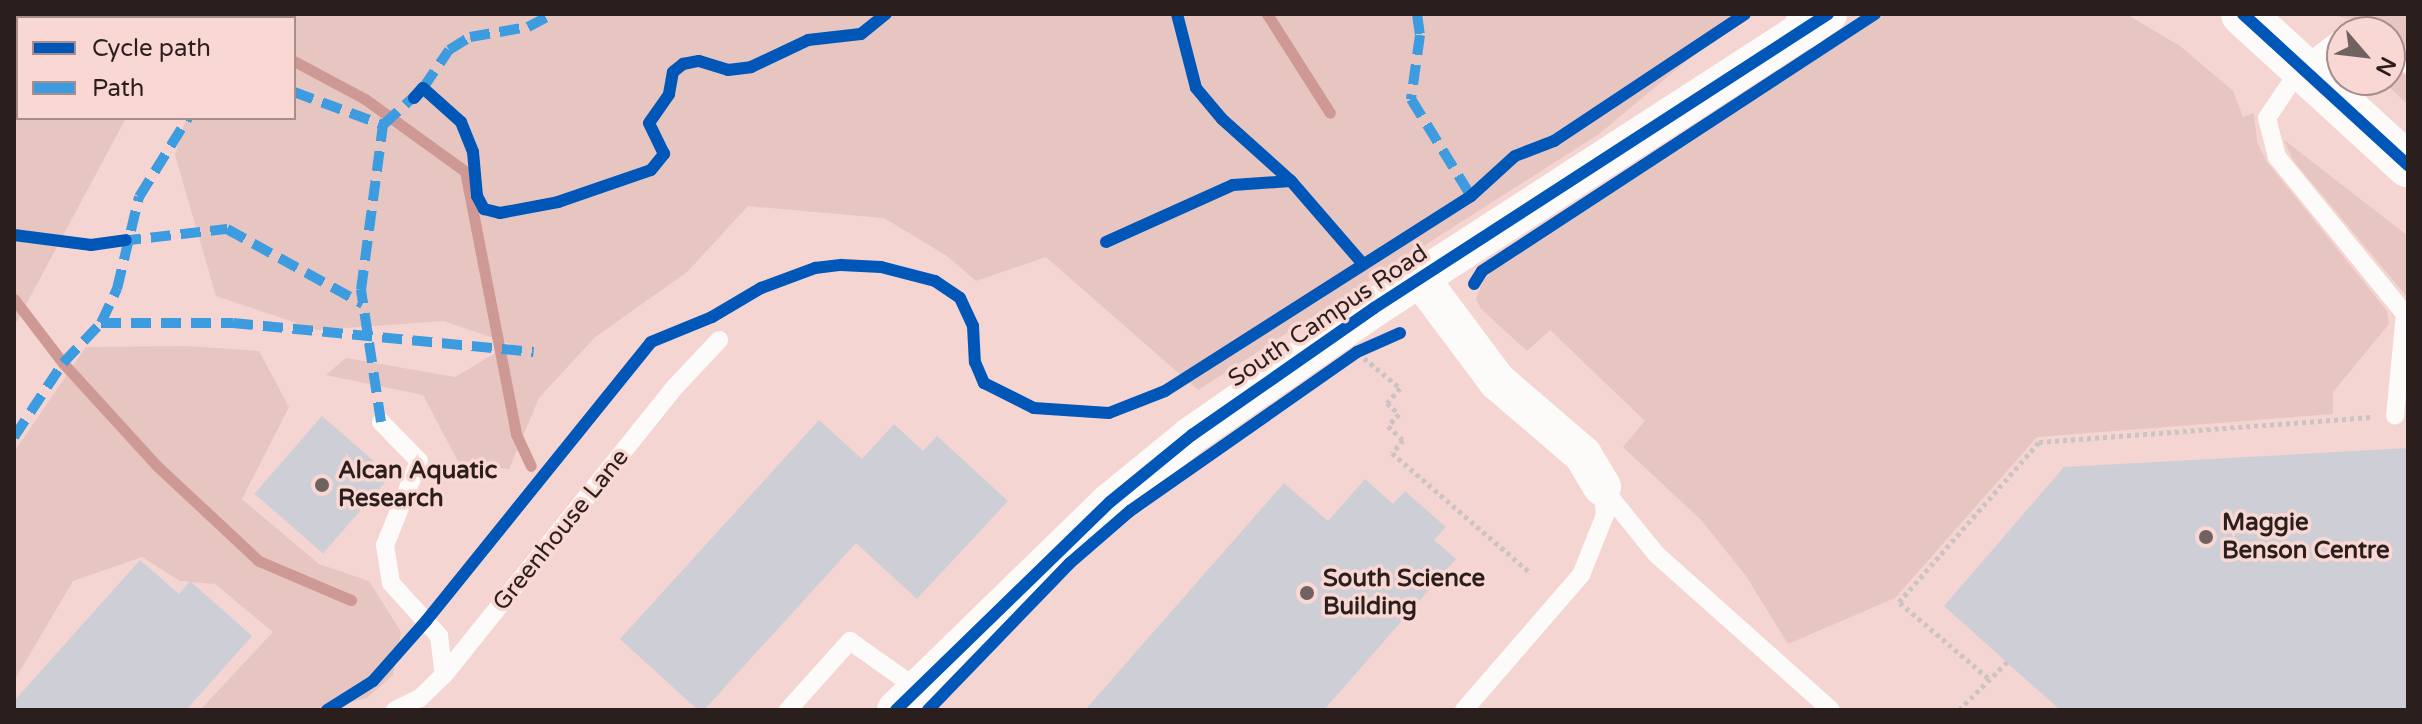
<!DOCTYPE html>
<html>
<head>
<meta charset="utf-8">
<style>
  body { margin:0 }
  #map { position:relative; width:2422px; height:724px; overflow:hidden; background:#f1dedb; font-family:"Varela Round",sans-serif }
  div>[style] { position:absolute }
  .built>* { inset:0; background:#f5d5d1 }
  .green>* { inset:0; background:#e7c5c0 }
  .stream>* { height:11px; margin:-5.5px; padding:0 5.5px; transform-origin:5.5px; border-radius:5.5px; background:#ce9994 }
  .building>* { inset:0; background:#cecfd6; transform-origin:0 0 }
  .path>* { height:5px; margin-top:-2.5px; transform-origin:0; background:repeating-linear-gradient(90deg,#cbc4c3 0 4px,transparent 0 8px) }
  .lane>* { height:18px; margin:-9px; padding:0 9px; transform-origin:9px; border-radius:9px; background:#fdfafa }
  .street>* { height:38px; margin:-19px; padding:0 19px; transform-origin:19px; border-radius:19px; background:#fdfafa }
  .secondary>* { height:44px; margin:-22px; padding:0 22px; transform-origin:22px; border-radius:22px; background:#fdfafa }
  .quiet>* { height:10px; margin-top:-5px; transform-origin:0; background:repeating-linear-gradient(90deg,#3d9be0 0 20px,transparent 0 30px) }
  .cycleway>* { height:12px; margin:-6px; padding:0 6px; transform-origin:6px; border-radius:6px; background:#0057b8 }
  .dots>* { width:22px; height:22px; translate:-50% -50%; box-sizing:border-box; border:4px solid #f9d7d3; border-radius:50% }
  span { translate:-50% -50%; white-space:nowrap; text-align:center; line-height:1.15; -webkit-text-stroke:7px #f9d7d3; paint-order:stroke }
  .street-label { font-size:24px; color:#2b1f1e }
  .poi-label { font-size:24px; color:#2b1f1e; font-weight:700 }
  .left { translate:0 -50%; text-align:left }
  .frame { position:absolute; inset:0; border:16px solid #2b1f1e; pointer-events:none }
  .legend { position:absolute; left:16px; top:16px; width:280px; height:104px; box-sizing:border-box; background:#f9d7d3; border:2px solid #a78d8b; margin:0; padding:10px 14px; list-style:none; font-size:24px; color:#2b1f1e }
  .legend li { display:flex; align-items:center; gap:16px; height:40px }
  .legend b { width:40px; border:2px solid #a78d8b }
  .north { position:absolute; left:2326px; top:16px; width:80px; height:80px; box-sizing:border-box; background:#f9d7d3; border:2px solid #a78d8b; border-radius:50%; rotate:118deg; font-size:22px; font-weight:700; line-height:32px; text-align:center; color:#2b1f1e }
  .north::after { content:''; display:block; margin:auto; width:28px; height:36px; background:#706260; clip-path:polygon(50% 0,100% 100%,50% 72%,0 100%) }
</style>
</head>
<body>
<div id="map">
  <div class="built">
    <i style="clip-path:polygon(evenodd,14px 14px,2408px 14px,2408px 710px,14px 710px,14px 14px,18px 18px,294px 18px,294px 118px,18px 118px,18px 18px,14px 14px,2342px 32px,2390px 32px,2390px 80px,2342px 80px,2342px 32px)"></i>
  </div>
  <div class="green">
    <i style="clip-path:polygon(14px 14px,182px 14px,18px 18px,18px 118px,126px 118px,14px 327px)"></i>
    <i style="clip-path:polygon(219px 14px,1743px 14px,1599px 134px,1198px 390px,1046px 257px,976px 281px,947px 256px,884px 218px,748px 206px,687px 272px,594px 338px,539px 398px,509px 469px,460px 465px,423px 395px,326px 375px,346px 358px,455px 377px,511px 344px,444px 321px,317px 330px,216px 296px,175px 155px,186px 118px,294px 118px,294px 18px,218px 18px)"></i>
    <i style="clip-path:polygon(2126px 14px,2180px 46px,2233px 91px,2243px 117px,2254px 113px,2257px 142px,2267px 162px,2387px 311px,2389px 324px,2333px 392px,2333px 414px,2037px 437px,1895px 598px,1788px 644px,1746px 576px,1701px 520px,1623px 447px,1645px 421px,1550px 330px,1527px 351px,1481px 309px,1476px 299px,1483px 281px,1495px 268px,1884px 15px)"></i>
    <i style="clip-path:polygon(2329px 14px,2408px 14px,2408px 49px,2375px 25px)"></i>
    <i style="clip-path:polygon(2390px 65px,2408px 77px,2408px 105px,2382px 80px,2390px 80px)"></i>
    <i style="clip-path:polygon(2284px 140px,2408px 236px,2408px 298px,2293px 160px)"></i>
    <i style="clip-path:polygon(187px 346px,259px 351px,289px 407px,242px 499px,319px 564px,369px 581px,401px 632px,393px 675px,367px 698px,316px 710px,200px 710px,273px 632px,215px 584px,180px 581px,142px 557px,73px 581px,14px 681px,14px 452px,86px 347px)"></i>
  </div>
  <div class="stream">
    <i style="left:242px;top:14px;width:4px;rotate:63deg"></i>
    <i style="left:1267px;top:14px;width:117px;rotate:57.5deg"></i>
    <i style="left:294px;top:61px;width:81px;rotate:28.2deg"></i>
    <i style="left:365px;top:99px;width:123px;rotate:35.8deg"></i>
    <i style="left:465px;top:171px;width:268px;rotate:79deg"></i>
    <i style="left:516px;top:434px;width:35px;rotate:65deg"></i>
    <i style="left:14px;top:299px;width:81px;rotate:52.6deg"></i>
    <i style="left:63px;top:363px;width:138px;rotate:47.6deg"></i>
    <i style="left:156px;top:465px;width:141px;rotate:43deg"></i>
    <i style="left:259px;top:561px;width:100px;rotate:23deg"></i>
  </div>
  <div class="building">
    <i style="left:322px;top:416px;width:91px;height:103px;rotate:41deg"></i>
    <i style="clip-path:polygon(819px 420px,862px 459px,894px 424px,923px 451px,937px 436px,1008px 501px,917px 599px,856px 543px,704px 710px,698px 710px,620px 639px)"></i>
    <i style="clip-path:polygon(2408px 448px,2408px 710px,2060px 710px,1944px 606px,2064px 467px)"></i>
    <i style="clip-path:polygon(1365px 479px,1393px 504px,1405px 491px,1446px 527px,1434px 540px,1456px 559px,1324px 710px,1085px 710px,1284px 483px,1328px 521px)"></i>
    <i style="clip-path:polygon(140px 560px,179px 594px,190px 581px,252px 636px,186px 710px,14px 710px,14px 701px)"></i>
  </div>
  <div class="path">
    <i style="left:2405px;top:14px;width:3px"></i>
    <i style="left:1364px;top:358px;width:47px;rotate:39.8deg"></i>
    <i style="left:1400px;top:388px;width:20px;rotate:131deg"></i>
    <i style="left:1387px;top:403px;width:16px;rotate:43deg"></i>
    <i style="left:1399px;top:414px;width:16px;rotate:133deg"></i>
    <i style="left:1388px;top:426px;width:21px;rotate:43deg"></i>
    <i style="left:1403px;top:440px;width:17px;rotate:130deg"></i>
    <i style="left:1392px;top:453px;width:180px;rotate:40.9deg"></i>
    <i style="left:1988px;top:678px;width:117px;rotate:-139.5deg"></i>
    <i style="left:1899px;top:602px;width:213px;rotate:-48.8deg"></i>
    <i style="left:2039px;top:442px;width:333px;rotate:-4.3deg"></i>
    <i style="left:1959px;top:710px;width:68px;rotate:-45deg"></i>
  </div>
  <div class="lane">
    <i style="left:2342px;top:37px;width:53px;rotate:142.7deg"></i>
    <i style="left:2300px;top:69px;width:59px;rotate:124deg"></i>
    <i style="left:2267px;top:118px;width:40px;rotate:75.6deg"></i>
    <i style="left:2277px;top:157px;width:203px;rotate:50.8deg"></i>
    <i style="left:2405px;top:314px;width:102px;rotate:95.6deg"></i>
    <i style="left:2390px;top:52px;width:22px;rotate:34deg"></i>
    <i style="left:381px;top:422px;width:54px;rotate:45.7deg"></i>
    <i style="left:419px;top:461px;width:91px;rotate:112deg"></i>
    <i style="left:385px;top:545px;width:38px;rotate:81deg"></i>
    <i style="left:391px;top:583px;width:72px;rotate:47.8deg"></i>
    <i style="left:439px;top:636px;width:39px;rotate:83deg"></i>
    <i style="left:1602px;top:487px;width:86px;rotate:51.1deg"></i>
    <i style="left:1656px;top:554px;width:234px;rotate:41.7deg"></i>
    <i style="left:395px;top:710px;width:28px;rotate:-26deg"></i>
    <i style="left:420px;top:698px;width:33px;rotate:-44deg"></i>
    <i style="left:444px;top:675px;width:368px;rotate:-51.3deg"></i>
    <i style="left:674px;top:388px;width:66px;rotate:-46.8deg"></i>
    <i style="left:788px;top:710px;width:93px;rotate:-48.1deg"></i>
    <i style="left:850px;top:641px;width:83px;rotate:35.2deg"></i>
    <i style="left:1464px;top:710px;width:179px;rotate:-49.1deg"></i>
    <i style="left:1581px;top:575px;width:65px;rotate:-68.2deg"></i>
    <i style="left:1605px;top:515px;width:28px;rotate:-96deg"></i>
  </div>
  <div class="street">
    <i style="left:1420px;top:278px;width:129px;rotate:53.2deg"></i>
    <i style="left:1497px;top:381px;width:113px;rotate:40.7deg"></i>
    <i style="left:1583px;top:455px;width:37px;rotate:59deg"></i>
    <i style="left:896px;top:710px;width:298px;rotate:-44.2deg"></i>
    <i style="left:1110px;top:502px;width:106px;rotate:-39.3deg"></i>
    <i style="left:1192px;top:435px;width:222px;rotate:-34.9deg"></i>
    <i style="left:1374px;top:308px;width:541px;rotate:-32.93deg"></i>
  </div>
  <div class="secondary">
    <i style="left:2243px;top:14px;width:224px;rotate:42.5deg"></i>
    <i style="left:1806px;top:27px;width:15px;rotate:-58deg"></i>
  </div>
  <div class="quiet">
    <i style="left:1417px;top:14px;width:21px;rotate:82deg"></i>
    <i style="left:1420px;top:35px;width:65px;rotate:98deg"></i>
    <i style="left:1411px;top:99px;width:114px;rotate:58.3deg"></i>
    <i style="left:281px;top:18px;width:5px;rotate:-53deg"></i>
    <i style="left:423px;top:88px;width:46px;rotate:-55.6deg"></i>
    <i style="left:449px;top:50px;width:25px;rotate:-32deg"></i>
    <i style="left:470px;top:37px;width:59px;rotate:-9.8deg"></i>
    <i style="left:528px;top:27px;width:27px;rotate:-28deg"></i>
    <i style="left:294px;top:92px;width:95px;rotate:20.3deg"></i>
    <i style="left:121px;top:241px;width:107px;rotate:-6.5deg"></i>
    <i style="left:227px;top:229px;width:155px;rotate:28.9deg"></i>
    <i style="left:101px;top:323px;width:132px"></i>
    <i style="left:233px;top:323px;width:302px;rotate:5.5deg"></i>
    <i style="left:381px;top:422px;width:134px;rotate:-98.6deg"></i>
    <i style="left:361px;top:290px;width:166px;rotate:-82.4deg"></i>
    <i style="left:383px;top:125px;width:49px;rotate:-42.5deg"></i>
    <i style="left:14px;top:437px;width:89px;rotate:-56.5deg"></i>
    <i style="left:63px;top:363px;width:55px;rotate:-46.5deg"></i>
    <i style="left:101px;top:323px;width:38px;rotate:-65deg"></i>
    <i style="left:117px;top:289px;width:95px;rotate:-76.6deg"></i>
    <i style="left:139px;top:197px;width:93px;rotate:-58.2deg"></i>
  </div>
  <div class="cycleway">
    <i style="left:1177px;top:14px;width:76px;rotate:75.6deg"></i>
    <i style="left:1196px;top:88px;width:40px;rotate:50deg"></i>
    <i style="left:1222px;top:119px;width:93px;rotate:41.9deg"></i>
    <i style="left:1291px;top:181px;width:108px;rotate:49.1deg"></i>
    <i style="left:2243px;top:14px;width:224px;rotate:42.5deg"></i>
    <i style="left:414px;top:98px;width:13px;rotate:-48deg"></i>
    <i style="left:423px;top:88px;width:51px;rotate:41.8deg"></i>
    <i style="left:461px;top:122px;width:32px;rotate:68deg"></i>
    <i style="left:473px;top:152px;width:44px;rotate:84.8deg"></i>
    <i style="left:477px;top:196px;width:15px;rotate:62deg"></i>
    <i style="left:484px;top:209px;width:16px;rotate:14deg"></i>
    <i style="left:500px;top:213px;width:59px;rotate:-10.7deg"></i>
    <i style="left:558px;top:202px;width:98px;rotate:-19deg"></i>
    <i style="left:651px;top:170px;width:21px;rotate:-51deg"></i>
    <i style="left:664px;top:154px;width:34px;rotate:-116deg"></i>
    <i style="left:649px;top:123px;width:35px;rotate:-55deg"></i>
    <i style="left:669px;top:94px;width:22px;rotate:-80deg"></i>
    <i style="left:673px;top:72px;width:13px;rotate:-39deg"></i>
    <i style="left:683px;top:64px;width:16px;rotate:-11deg"></i>
    <i style="left:699px;top:61px;width:30px;rotate:17deg"></i>
    <i style="left:728px;top:70px;width:23px;rotate:-7deg"></i>
    <i style="left:751px;top:67px;width:63px;rotate:-25.3deg"></i>
    <i style="left:808px;top:40px;width:53px;rotate:-6.5deg"></i>
    <i style="left:861px;top:34px;width:32px;rotate:-39deg"></i>
    <i style="left:14px;top:235px;width:78px;rotate:7.4deg"></i>
    <i style="left:91px;top:245px;width:35px;rotate:-8deg"></i>
    <i style="left:1106px;top:242px;width:139px;rotate:-24.2deg"></i>
    <i style="left:1233px;top:185px;width:58px;rotate:-3.9deg"></i>
    <i style="left:1474px;top:284px;width:15px;rotate:-58deg"></i>
    <i style="left:1482px;top:271px;width:470px;rotate:-33.2deg"></i>
    <i style="left:327px;top:710px;width:54px;rotate:-32.2deg"></i>
    <i style="left:373px;top:681px;width:80px;rotate:-48.5deg"></i>
    <i style="left:426px;top:621px;width:358px;rotate:-51.1deg"></i>
    <i style="left:651px;top:342px;width:66px;rotate:-22.3deg"></i>
    <i style="left:712px;top:317px;width:57px;rotate:-30.6deg"></i>
    <i style="left:761px;top:288px;width:58px;rotate:-20.3deg"></i>
    <i style="left:815px;top:268px;width:26px;rotate:-7deg"></i>
    <i style="left:841px;top:265px;width:40px;rotate:2.9deg"></i>
    <i style="left:881px;top:267px;width:56px;rotate:14.5deg"></i>
    <i style="left:935px;top:281px;width:30px;rotate:34deg"></i>
    <i style="left:960px;top:298px;width:31px;rotate:65deg"></i>
    <i style="left:973px;top:326px;width:36px;rotate:87deg"></i>
    <i style="left:975px;top:362px;width:23px;rotate:67deg"></i>
    <i style="left:984px;top:383px;width:56px;rotate:26.6deg"></i>
    <i style="left:1034px;top:408px;width:75px;rotate:3.8deg"></i>
    <i style="left:1109px;top:413px;width:60px;rotate:-21.4deg"></i>
    <i style="left:1165px;top:391px;width:363px;rotate:-32.5deg"></i>
    <i style="left:1471px;top:196px;width:59px;rotate:-42.3deg"></i>
    <i style="left:1515px;top:156px;width:42px;rotate:-21deg"></i>
    <i style="left:1554px;top:141px;width:229px;rotate:-33.6deg"></i>
    <i style="left:896px;top:710px;width:298px;rotate:-44.2deg"></i>
    <i style="left:1110px;top:502px;width:106px;rotate:-39.3deg"></i>
    <i style="left:1192px;top:435px;width:222px;rotate:-34.9deg"></i>
    <i style="left:1374px;top:308px;width:541px;rotate:-32.93deg"></i>
    <i style="left:928px;top:710px;width:204px;rotate:-46deg"></i>
    <i style="left:1070px;top:563px;width:79px;rotate:-40.9deg"></i>
    <i style="left:1130px;top:511px;width:277px;rotate:-35deg"></i>
    <i style="left:1357px;top:352px;width:47px;rotate:-23.8deg"></i>
  </div>
  <div class="dots">
    <i style="left:322px;top:485px;background:#706260"></i>
    <i style="left:2206px;top:537px;background:#706260"></i>
    <i style="left:1307px;top:593px;background:#706260"></i>
  </div>
  <div class="street-label">
    <span style="left:1328px;top:316px;rotate:-34deg">South Campus Road</span>
    <span style="left:561px;top:530px;rotate:-51deg">Greenhouse Lane</span>
  </div>
  <div class="poi-label">
    <span class="left" style="left:338px;top:485px">Alcan Aquatic<br>Research</span>
    <span class="left" style="left:2222px;top:537px">Maggie<br>Benson Centre</span>
    <span class="left" style="left:1323px;top:593px">South Science<br>Building</span>
  </div>
  <div class="frame"></div>
  <ul class="legend">
  <li><b style="height:10px;background:#0057b8"></b>Cycle path</li>
  <li><b style="height:10px;background:#3d9be0"></b>Path</li>
  </ul>
  <div class="north">N</div>
</div>
</body>
</html>
